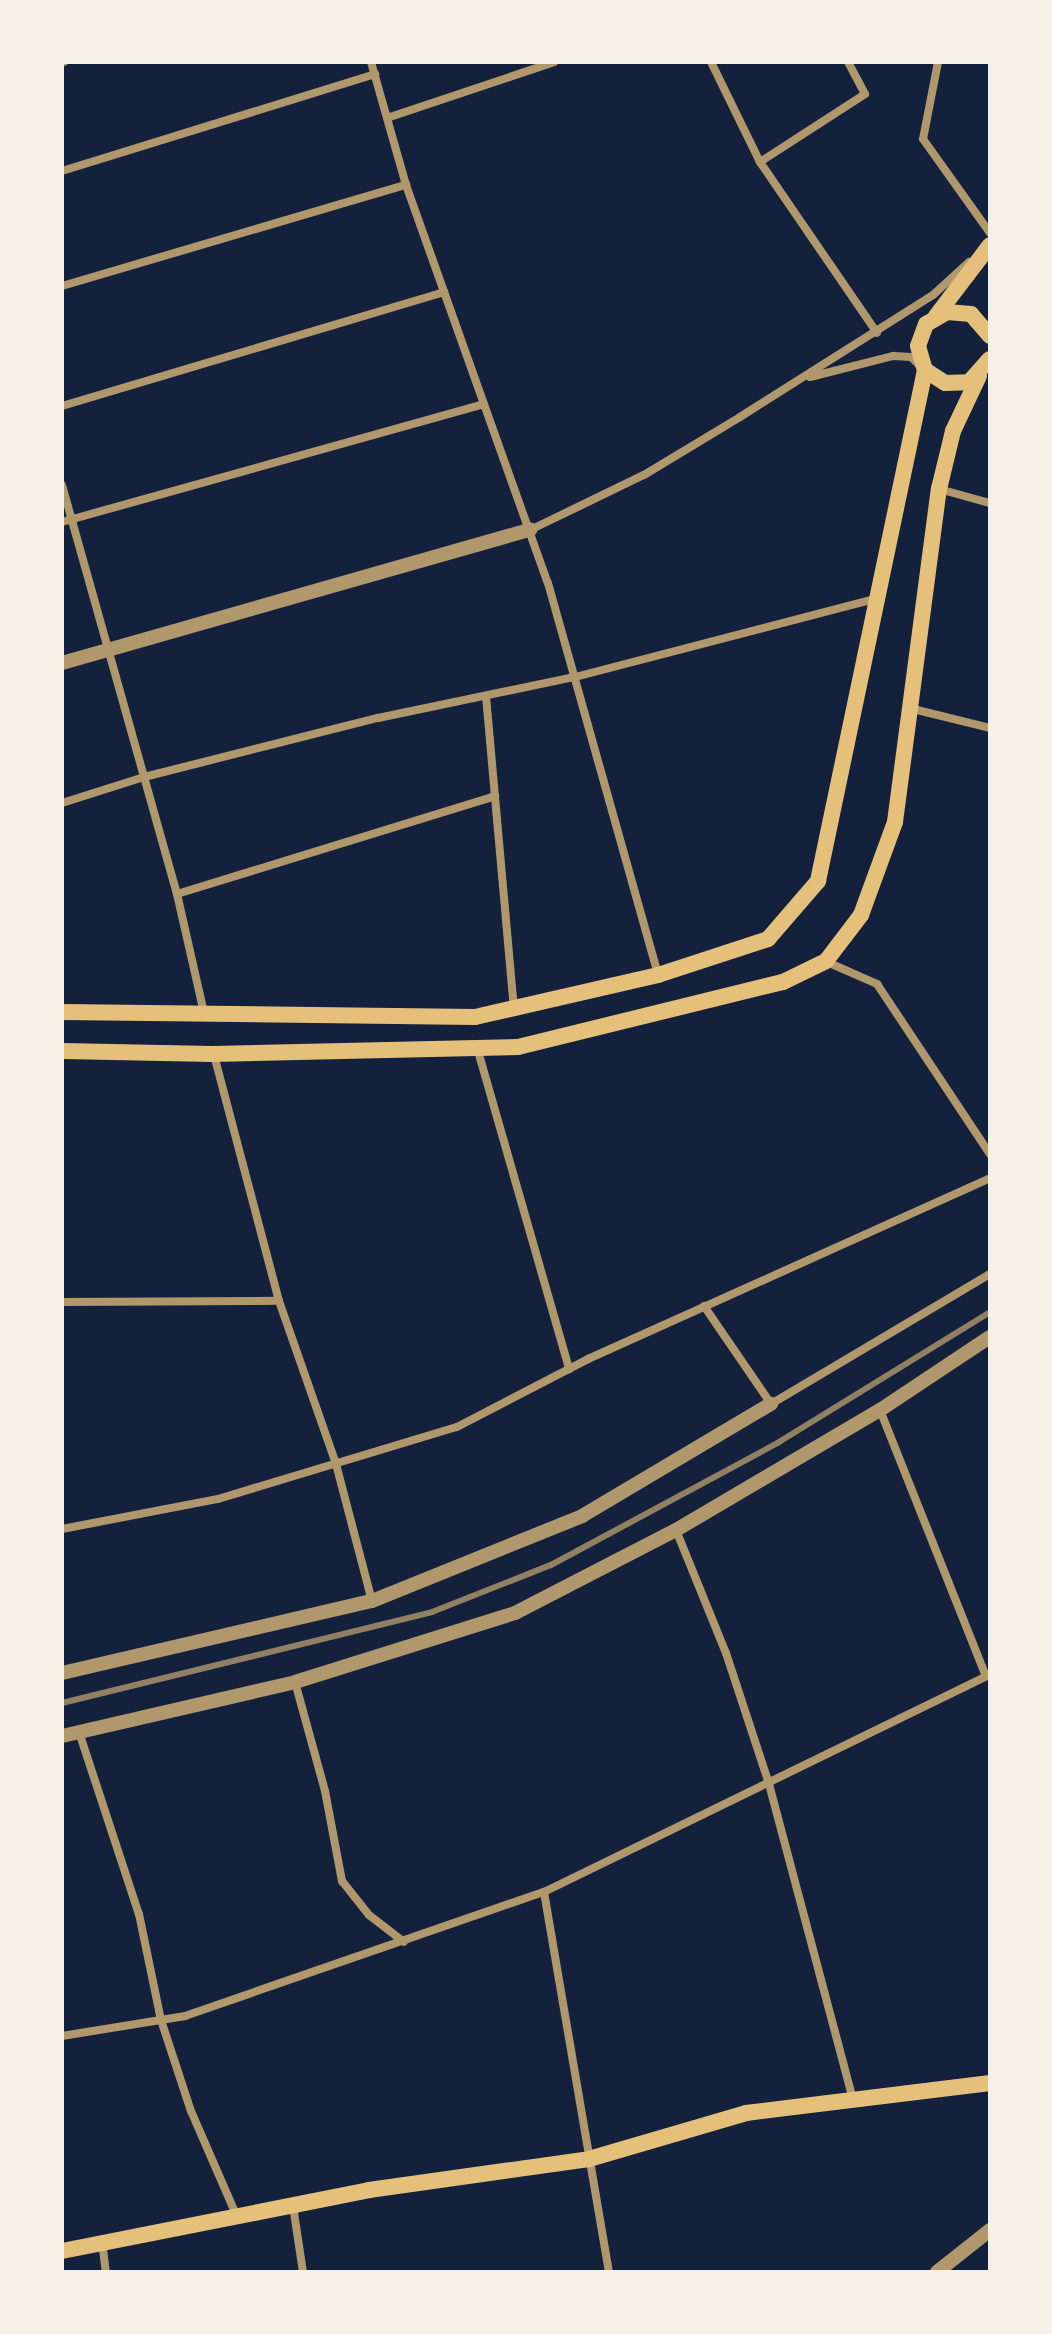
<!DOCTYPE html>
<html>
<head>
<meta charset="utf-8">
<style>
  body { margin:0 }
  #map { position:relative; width:1052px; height:2334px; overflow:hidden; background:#14213d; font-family:"Asap Condensed",sans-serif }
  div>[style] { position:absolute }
  .minor>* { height:8px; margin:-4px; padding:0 4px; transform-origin:4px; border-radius:4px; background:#b1986c }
  .tertiary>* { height:14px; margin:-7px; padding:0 7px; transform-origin:7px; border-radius:7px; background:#b1986c }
  .secondary>* { height:16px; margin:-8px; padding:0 8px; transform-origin:8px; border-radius:8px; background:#e5c07b }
  .rail>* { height:6px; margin:-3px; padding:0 3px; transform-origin:3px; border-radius:3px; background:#918062 }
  span { translate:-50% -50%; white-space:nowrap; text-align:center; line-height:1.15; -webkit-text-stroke:6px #f6f1e7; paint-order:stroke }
  .frame { position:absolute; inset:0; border:64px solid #f6f1e7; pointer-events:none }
</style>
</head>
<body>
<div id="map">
  <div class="minor">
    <i style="left:62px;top:62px;width:2px"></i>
    <i style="left:371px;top:62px;width:128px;rotate:74.1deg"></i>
    <i style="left:406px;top:185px;width:423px;rotate:70.4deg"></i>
    <i style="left:548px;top:583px;width:407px;rotate:74.3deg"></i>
    <i style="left:711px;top:62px;width:111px;rotate:63.9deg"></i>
    <i style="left:760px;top:162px;width:207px;rotate:55.6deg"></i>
    <i style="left:938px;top:62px;width:78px;rotate:101deg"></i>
    <i style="left:923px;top:139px;width:115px;rotate:54.5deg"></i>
    <i style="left:387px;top:118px;width:176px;rotate:-18.5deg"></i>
    <i style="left:760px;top:162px;width:125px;rotate:-32.9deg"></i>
    <i style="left:865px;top:94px;width:36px;rotate:-118deg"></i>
    <i style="left:62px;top:171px;width:328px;rotate:-17.2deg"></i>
    <i style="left:62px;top:286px;width:359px;rotate:-16.4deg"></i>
    <i style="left:810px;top:377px;width:86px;rotate:-14.2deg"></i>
    <i style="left:893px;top:356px;width:18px;rotate:3deg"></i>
    <i style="left:911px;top:357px;width:11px;rotate:45deg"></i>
    <i style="left:62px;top:406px;width:399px;rotate:-16.6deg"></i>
    <i style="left:62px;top:485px;width:425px;rotate:74.3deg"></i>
    <i style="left:177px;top:894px;width:122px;rotate:77.2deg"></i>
    <i style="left:939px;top:489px;width:53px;rotate:15.4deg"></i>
    <i style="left:62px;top:522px;width:438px;rotate:-15.6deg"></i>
    <i style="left:530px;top:530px;width:127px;rotate:-25.8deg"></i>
    <i style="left:644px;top:475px;width:112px;rotate:-31.1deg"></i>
    <i style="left:740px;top:417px;width:228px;rotate:-32.3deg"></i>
    <i style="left:933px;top:295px;width:49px;rotate:-42.5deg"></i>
    <i style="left:486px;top:696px;width:315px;rotate:84.9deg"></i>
    <i style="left:913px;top:709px;width:79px;rotate:13.9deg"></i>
    <i style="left:62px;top:803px;width:86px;rotate:-17.6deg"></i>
    <i style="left:144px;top:777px;width:241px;rotate:-14.2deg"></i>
    <i style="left:378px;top:718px;width:201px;rotate:-11.8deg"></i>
    <i style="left:575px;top:677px;width:313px;rotate:-14.6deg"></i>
    <i style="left:177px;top:894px;width:333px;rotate:-17.1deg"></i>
    <i style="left:827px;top:962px;width:55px;rotate:23.7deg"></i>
    <i style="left:877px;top:984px;width:204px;rotate:56.4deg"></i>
    <i style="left:478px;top:1051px;width:331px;rotate:74deg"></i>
    <i style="left:214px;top:1055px;width:254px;rotate:75.2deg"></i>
    <i style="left:279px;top:1301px;width:173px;rotate:70.7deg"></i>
    <i style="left:336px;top:1464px;width:142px;rotate:75.3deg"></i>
    <i style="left:62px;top:1302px;width:217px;rotate:-0.3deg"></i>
    <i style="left:704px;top:1306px;width:119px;rotate:55.6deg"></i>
    <i style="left:771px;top:1404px;width:255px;rotate:-30.7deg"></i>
    <i style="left:880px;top:1410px;width:286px;rotate:68.3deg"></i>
    <i style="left:62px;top:1529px;width:159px;rotate:-10.9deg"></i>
    <i style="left:218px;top:1499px;width:250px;rotate:-16.8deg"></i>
    <i style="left:457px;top:1427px;width:148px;rotate:-27.4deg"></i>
    <i style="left:588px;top:1359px;width:441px;rotate:-24.2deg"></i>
    <i style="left:676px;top:1530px;width:133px;rotate:67.9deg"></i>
    <i style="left:726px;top:1653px;width:138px;rotate:71.8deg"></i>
    <i style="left:769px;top:1784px;width:327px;rotate:75.1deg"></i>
    <i style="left:295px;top:1682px;width:113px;rotate:74.6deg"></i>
    <i style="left:325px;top:1791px;width:92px;rotate:79.3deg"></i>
    <i style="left:342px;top:1881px;width:43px;rotate:51.5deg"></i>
    <i style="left:369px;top:1915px;width:44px;rotate:37.6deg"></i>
    <i style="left:79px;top:1732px;width:192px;rotate:71.8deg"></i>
    <i style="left:139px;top:1914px;width:108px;rotate:78.3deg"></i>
    <i style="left:161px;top:2020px;width:96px;rotate:71.8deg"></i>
    <i style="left:191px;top:2111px;width:116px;rotate:66.5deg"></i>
    <i style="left:544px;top:1892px;width:386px;rotate:80.3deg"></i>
    <i style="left:62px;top:2036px;width:125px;rotate:-9.2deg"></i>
    <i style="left:185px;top:2016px;width:380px;rotate:-19.1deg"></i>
    <i style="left:544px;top:1892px;width:496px;rotate:-26deg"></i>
    <i style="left:293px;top:2206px;width:67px;rotate:81.4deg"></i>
    <i style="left:102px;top:2241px;width:31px;rotate:83deg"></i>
  </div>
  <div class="tertiary">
    <i style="left:62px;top:663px;width:487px;rotate:-15.9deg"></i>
    <i style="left:62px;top:1673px;width:318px;rotate:-13.1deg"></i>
    <i style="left:372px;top:1601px;width:227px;rotate:-22deg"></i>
    <i style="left:582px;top:1516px;width:220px;rotate:-30.7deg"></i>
    <i style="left:62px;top:1736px;width:239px;rotate:-13deg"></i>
    <i style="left:295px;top:1682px;width:231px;rotate:-17.4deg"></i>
    <i style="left:515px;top:1613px;width:181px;rotate:-27.3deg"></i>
    <i style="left:676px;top:1530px;width:237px;rotate:-30.5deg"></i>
    <i style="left:880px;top:1410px;width:132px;rotate:-33.6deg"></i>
    <i style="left:937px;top:2272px;width:68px;rotate:-38.4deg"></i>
  </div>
  <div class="secondary">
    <i style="left:936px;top:316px;width:89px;rotate:-52.7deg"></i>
    <i style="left:990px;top:336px;width:29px;rotate:-131deg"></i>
    <i style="left:971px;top:314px;width:24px;rotate:-175deg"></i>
    <i style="left:947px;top:312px;width:24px;rotate:150deg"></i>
    <i style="left:926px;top:324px;width:23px;rotate:110deg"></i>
    <i style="left:918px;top:346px;width:25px;rotate:74deg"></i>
    <i style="left:925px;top:370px;width:24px;rotate:33deg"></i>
    <i style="left:945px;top:383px;width:24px;rotate:-2deg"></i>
    <i style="left:969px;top:382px;width:31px;rotate:-48deg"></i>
    <i style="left:62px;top:1012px;width:413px;rotate:0.7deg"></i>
    <i style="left:475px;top:1017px;width:188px;rotate:-12.9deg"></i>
    <i style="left:658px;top:975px;width:116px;rotate:-18.1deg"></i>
    <i style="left:768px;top:939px;width:77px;rotate:-49.2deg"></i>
    <i style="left:818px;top:881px;width:522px;rotate:-78.17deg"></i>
    <i style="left:62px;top:1051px;width:151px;rotate:1.1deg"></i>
    <i style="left:213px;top:1054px;width:305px;rotate:-1.3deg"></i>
    <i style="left:518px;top:1047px;width:273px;rotate:-13.8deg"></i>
    <i style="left:783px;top:982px;width:48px;rotate:-26deg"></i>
    <i style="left:826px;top:961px;width:58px;rotate:-52.7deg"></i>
    <i style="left:861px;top:915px;width:99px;rotate:-69.9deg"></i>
    <i style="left:895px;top:822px;width:336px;rotate:-82.5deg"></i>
    <i style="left:939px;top:489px;width:60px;rotate:-76.4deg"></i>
    <i style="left:953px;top:431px;width:61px;rotate:-64.7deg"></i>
    <i style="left:62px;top:2251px;width:313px;rotate:-11.2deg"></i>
    <i style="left:369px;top:2190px;width:222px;rotate:-8deg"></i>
    <i style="left:589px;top:2159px;width:164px;rotate:-16.3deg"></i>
    <i style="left:746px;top:2113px;width:246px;rotate:-7deg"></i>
  </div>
  <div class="rail">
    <i style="left:62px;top:1703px;width:381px;rotate:-13.8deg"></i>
    <i style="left:432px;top:1612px;width:128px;rotate:-21.6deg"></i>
    <i style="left:551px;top:1565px;width:259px;rotate:-28.3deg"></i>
    <i style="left:779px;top:1442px;width:248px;rotate:-31.6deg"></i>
  </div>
  <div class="frame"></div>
</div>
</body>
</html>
